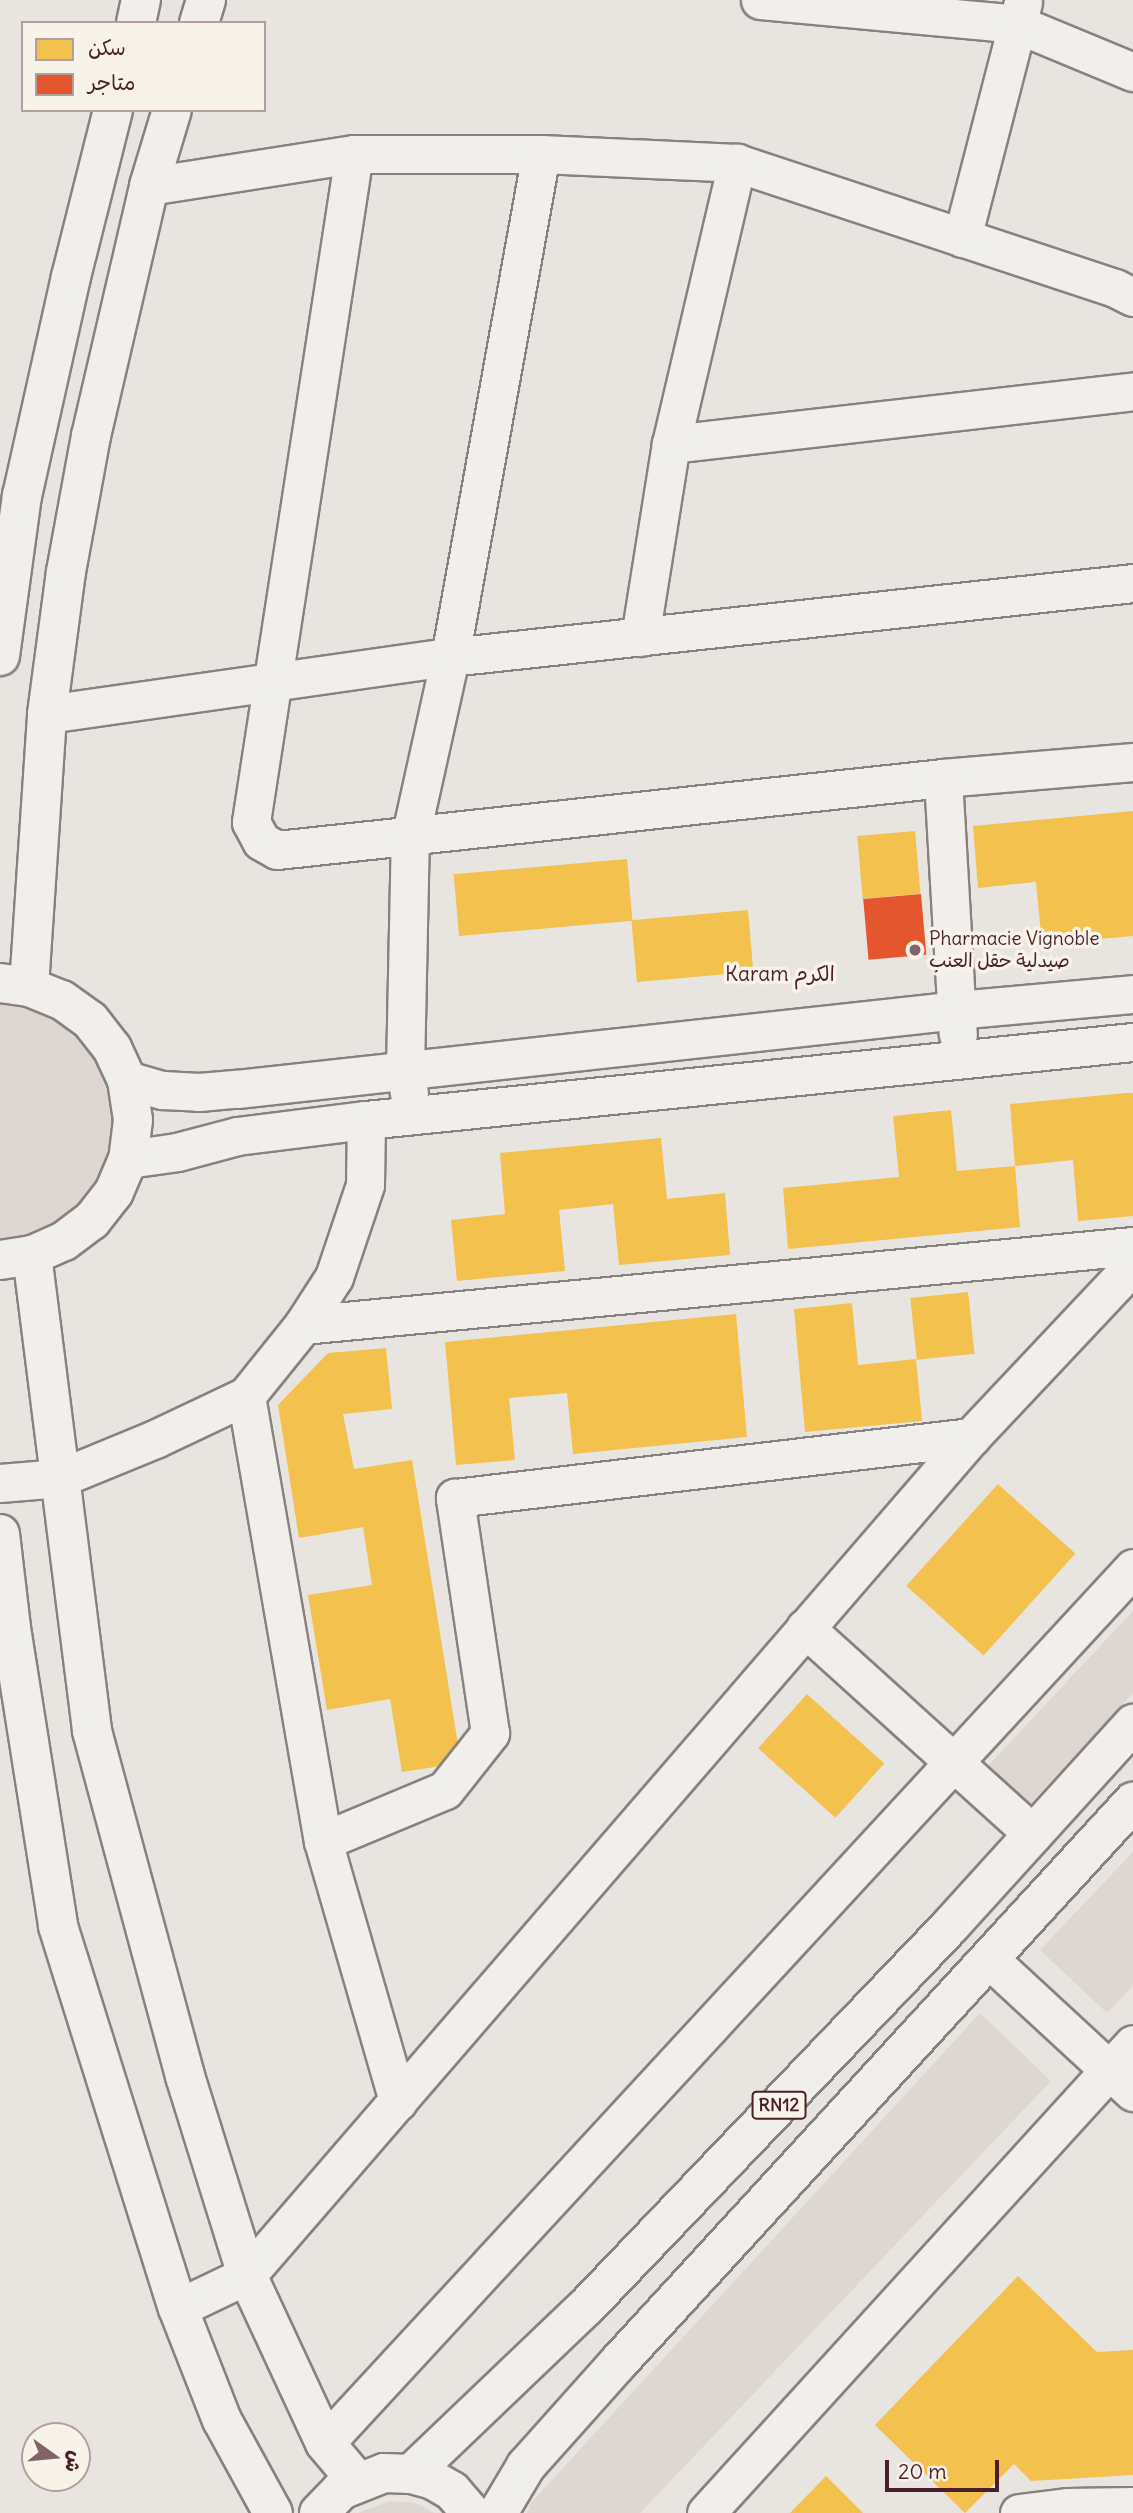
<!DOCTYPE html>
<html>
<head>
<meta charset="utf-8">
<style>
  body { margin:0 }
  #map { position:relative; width:1133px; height:2513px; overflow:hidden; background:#e8e5e0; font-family:Delius,"Playpen Sans Arabic",sans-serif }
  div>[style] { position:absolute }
  .green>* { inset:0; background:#ded6d0 }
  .homes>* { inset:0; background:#f2c14e; transform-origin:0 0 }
  .shops>* { inset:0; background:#e4572e; transform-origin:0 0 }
  .roads { filter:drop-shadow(2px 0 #898080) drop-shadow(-2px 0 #898080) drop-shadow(0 2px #898080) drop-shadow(0 -2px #898080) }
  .minor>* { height:37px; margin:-18.5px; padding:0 18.5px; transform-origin:18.5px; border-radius:18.5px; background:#f0efeb }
  .secondary>* { height:38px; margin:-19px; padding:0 19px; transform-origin:19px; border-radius:19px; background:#f0efeb }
  .primary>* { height:38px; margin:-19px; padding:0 19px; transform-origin:19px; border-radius:19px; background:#f0efeb }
  .dots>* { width:19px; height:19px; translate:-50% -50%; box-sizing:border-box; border:4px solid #f7f3e8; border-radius:50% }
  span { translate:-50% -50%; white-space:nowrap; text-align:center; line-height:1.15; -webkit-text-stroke:7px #f7f3e8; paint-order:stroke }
  .shield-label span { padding:2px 5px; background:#f7f3e8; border:2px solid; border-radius:5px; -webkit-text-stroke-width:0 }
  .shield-label { font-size:18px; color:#4a1f2b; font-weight:700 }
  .poi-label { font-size:19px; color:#4a1f2b }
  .left { translate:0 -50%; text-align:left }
  .neighbourhood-label { font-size:21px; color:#4a1f2b }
  .legend { position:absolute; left:21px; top:21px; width:245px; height:91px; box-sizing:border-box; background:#f7f3e8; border:2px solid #b29e9c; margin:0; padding:9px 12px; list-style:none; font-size:21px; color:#4a1f2b }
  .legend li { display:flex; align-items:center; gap:14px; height:35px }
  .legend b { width:35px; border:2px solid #b29e9c }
  .north { position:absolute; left:21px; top:2422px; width:70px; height:70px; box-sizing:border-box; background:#f7f3e8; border:2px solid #b29e9c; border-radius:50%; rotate:105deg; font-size:19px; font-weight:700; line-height:28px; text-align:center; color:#4a1f2b }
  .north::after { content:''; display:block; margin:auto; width:24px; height:32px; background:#81646a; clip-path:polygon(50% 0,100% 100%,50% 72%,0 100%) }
  .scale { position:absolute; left:885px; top:2460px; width:114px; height:32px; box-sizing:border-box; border:4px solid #4a1f2b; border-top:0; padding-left:9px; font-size:21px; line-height:24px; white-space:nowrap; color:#4a1f2b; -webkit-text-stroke:5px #f7f3e8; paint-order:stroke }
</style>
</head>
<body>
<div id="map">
  <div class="green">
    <i style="clip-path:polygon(0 1001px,25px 1004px,53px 1015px,78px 1033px,97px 1057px,110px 1085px,115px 1120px,111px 1155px,98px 1183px,80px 1207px,55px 1226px,27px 1238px,0 1241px)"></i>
    <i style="clip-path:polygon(1133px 1611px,1133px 1693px,1029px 1805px,1021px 1806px,984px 1774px,988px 1766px)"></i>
    <i style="clip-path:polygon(1133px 1852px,1133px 1986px,1107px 2013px,1040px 1950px)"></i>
    <i style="clip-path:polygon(980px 2013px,1051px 2081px,640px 2513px,527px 2513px,531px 2503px)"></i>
    <i style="clip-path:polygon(389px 2501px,416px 2503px,434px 2513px,358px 2513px)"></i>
  </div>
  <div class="homes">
    <i style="clip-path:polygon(1133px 811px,1133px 936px,1042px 944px,1036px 882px,978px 888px,973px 826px)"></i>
    <i style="left:915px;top:831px;width:63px;height:58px;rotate:85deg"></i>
    <i style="left:627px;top:859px;width:62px;height:174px;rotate:85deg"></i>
    <i style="left:748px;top:910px;width:62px;height:117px;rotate:85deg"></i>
    <i style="clip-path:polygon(1126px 1093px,1133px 1093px,1133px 1216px,1078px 1221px,1073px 1160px,1015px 1166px,1010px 1104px)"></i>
    <i style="clip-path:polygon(951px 1110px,957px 1171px,1015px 1166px,1020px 1227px,788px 1249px,783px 1188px,899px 1177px,893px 1116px)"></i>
    <i style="clip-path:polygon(661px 1138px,667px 1199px,725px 1193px,730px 1255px,619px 1265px,613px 1204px,559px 1210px,565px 1271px,457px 1281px,451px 1220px,505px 1214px,500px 1153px)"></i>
    <i style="left:968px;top:1292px;width:62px;height:58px;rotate:84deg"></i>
    <i style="clip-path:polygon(852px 1303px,858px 1365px,916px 1359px,922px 1421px,805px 1432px,794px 1309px)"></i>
    <i style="clip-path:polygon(736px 1314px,747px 1437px,573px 1454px,567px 1393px,509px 1398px,515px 1460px,456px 1465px,445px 1342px)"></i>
    <i style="clip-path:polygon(386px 1348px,392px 1409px,343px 1414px,354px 1469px,412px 1460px,461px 1763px,402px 1772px,390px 1699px,327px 1710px,308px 1595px,372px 1585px,363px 1527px,299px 1538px,278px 1405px,328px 1353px)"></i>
    <i style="left:998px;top:1484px;width:104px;height:137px;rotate:42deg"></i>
    <i style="left:807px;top:1694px;width:104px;height:73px;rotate:42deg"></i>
    <i style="clip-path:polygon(1018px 2276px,1097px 2352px,1133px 2350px,1133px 2475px,1031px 2481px,1014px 2464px,965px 2513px,875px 2425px)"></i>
    <i style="clip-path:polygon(826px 2476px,863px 2513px,790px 2513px)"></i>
  </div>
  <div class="shops">
    <i style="left:921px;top:894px;width:61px;height:58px;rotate:85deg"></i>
  </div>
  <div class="roads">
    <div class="minor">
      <i style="left:760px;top:0;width:258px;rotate:5.3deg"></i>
      <i style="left:1017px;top:24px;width:126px;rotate:22.5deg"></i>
      <i style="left:354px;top:154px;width:676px;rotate:98.77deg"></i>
      <i style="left:251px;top:822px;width:21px;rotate:62deg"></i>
      <i style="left:261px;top:841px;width:18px;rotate:29deg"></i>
      <i style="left:277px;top:850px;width:670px;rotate:-6.17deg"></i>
      <i style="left:943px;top:778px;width:191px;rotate:-4.8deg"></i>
      <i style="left:149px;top:186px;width:207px;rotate:-8.9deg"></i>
      <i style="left:354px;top:154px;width:187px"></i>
      <i style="left:541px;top:154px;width:196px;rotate:2.6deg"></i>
      <i style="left:737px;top:163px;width:398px;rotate:18.3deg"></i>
      <i style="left:1115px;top:288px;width:20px;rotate:27deg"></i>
      <i style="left:962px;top:238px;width:244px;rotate:-75.5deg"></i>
      <i style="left:671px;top:444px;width:465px;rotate:-6.5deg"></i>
      <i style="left:640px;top:637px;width:195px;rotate:-80.9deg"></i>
      <i style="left:671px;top:444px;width:289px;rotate:-76.8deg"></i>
      <i style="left:47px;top:714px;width:407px;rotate:-8.1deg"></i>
      <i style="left:450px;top:657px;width:687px;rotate:-6.18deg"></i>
      <i style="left:943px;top:778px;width:257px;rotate:86.7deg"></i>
      <i style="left:127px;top:1080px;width:37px;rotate:16deg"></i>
      <i style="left:163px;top:1090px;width:36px;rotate:3deg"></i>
      <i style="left:199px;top:1092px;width:38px;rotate:-5deg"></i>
      <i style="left:237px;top:1089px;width:724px;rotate:-6.26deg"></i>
      <i style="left:957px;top:1010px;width:177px;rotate:-5.2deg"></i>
      <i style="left:409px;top:1093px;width:23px;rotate:-100deg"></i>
      <i style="left:405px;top:1070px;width:232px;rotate:-88.8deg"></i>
      <i style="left:410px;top:838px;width:185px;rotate:-77.5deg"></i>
      <i style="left:450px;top:657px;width:511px;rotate:-79.75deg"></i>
      <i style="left:128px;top:1159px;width:49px;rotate:-8.1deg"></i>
      <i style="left:177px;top:1152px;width:62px;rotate:-14.9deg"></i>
      <i style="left:237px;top:1136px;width:130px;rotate:-7.1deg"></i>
      <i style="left:366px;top:1120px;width:771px;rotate:-5.81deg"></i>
      <i style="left:303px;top:1325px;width:834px;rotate:-5.44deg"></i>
      <i style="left:246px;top:1396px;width:452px;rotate:80.2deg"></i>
      <i style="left:323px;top:1841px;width:271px;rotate:73.9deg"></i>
      <i style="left:0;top:1483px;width:60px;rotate:-4.8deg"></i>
      <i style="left:60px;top:1478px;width:103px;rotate:-22.3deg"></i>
      <i style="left:155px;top:1439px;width:101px;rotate:-25.3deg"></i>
      <i style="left:246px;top:1396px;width:91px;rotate:-51.2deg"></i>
      <i style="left:303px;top:1325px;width:57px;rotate:-57.1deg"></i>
      <i style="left:334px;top:1277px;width:97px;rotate:-71.4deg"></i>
      <i style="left:365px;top:1185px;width:65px;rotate:-89.1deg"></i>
      <i style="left:805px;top:1628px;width:307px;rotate:42.1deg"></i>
      <i style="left:323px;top:1841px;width:132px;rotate:-22.7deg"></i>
      <i style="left:445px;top:1790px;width:73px;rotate:-51.7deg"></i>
      <i style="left:490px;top:1733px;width:238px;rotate:-98.5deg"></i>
      <i style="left:455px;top:1498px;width:520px;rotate:-6.74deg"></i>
      <i style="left:990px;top:1960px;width:195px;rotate:42.7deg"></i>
      <i style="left:178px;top:2308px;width:76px;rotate:-25.6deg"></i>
      <i style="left:247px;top:2275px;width:1107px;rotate:-49.17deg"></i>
      <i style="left:971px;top:1437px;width:236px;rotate:-46.7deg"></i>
      <i style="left:325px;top:2443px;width:1191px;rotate:-47.28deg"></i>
      <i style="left:706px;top:2513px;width:634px;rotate:-47.68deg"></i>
      <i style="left:1019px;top:2513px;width:48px;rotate:-7.1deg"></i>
      <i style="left:1067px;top:2507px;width:66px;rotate:-0.9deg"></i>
    </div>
    <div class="secondary">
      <i style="left:136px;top:23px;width:24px;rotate:-78deg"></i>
      <i style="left:199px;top:23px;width:24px;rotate:-73deg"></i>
      <i style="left:0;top:656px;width:162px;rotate:-82.2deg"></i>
      <i style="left:22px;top:496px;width:224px;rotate:-77.4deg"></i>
      <i style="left:71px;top:277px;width:172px;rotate:-75.9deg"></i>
      <i style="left:0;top:983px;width:29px;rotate:8deg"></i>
      <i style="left:29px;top:987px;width:35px;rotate:22deg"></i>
      <i style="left:62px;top:1000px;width:34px;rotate:36deg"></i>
      <i style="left:90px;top:1020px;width:36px;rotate:52deg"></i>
      <i style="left:112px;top:1048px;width:35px;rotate:65deg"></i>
      <i style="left:127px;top:1080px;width:40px;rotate:81.5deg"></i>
      <i style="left:133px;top:1120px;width:39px;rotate:97deg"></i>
      <i style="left:128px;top:1159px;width:36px;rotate:113deg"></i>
      <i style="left:114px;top:1192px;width:36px;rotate:128deg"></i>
      <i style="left:92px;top:1220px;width:35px;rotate:143deg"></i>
      <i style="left:64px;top:1241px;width:35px;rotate:156deg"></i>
      <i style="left:32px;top:1255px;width:32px;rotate:171deg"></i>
      <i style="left:29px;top:987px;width:274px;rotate:-86.2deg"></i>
      <i style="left:47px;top:714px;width:143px;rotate:-82.4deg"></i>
      <i style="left:66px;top:572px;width:138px;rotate:-79.6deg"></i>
      <i style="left:91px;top:436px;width:257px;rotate:-76.9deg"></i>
      <i style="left:149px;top:186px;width:79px;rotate:-73.2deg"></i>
      <i style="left:32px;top:1255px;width:480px;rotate:82.8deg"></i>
      <i style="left:92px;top:1731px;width:357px;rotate:74.9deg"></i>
      <i style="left:185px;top:2076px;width:208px;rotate:72.7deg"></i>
      <i style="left:247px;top:2275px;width:185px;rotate:65.1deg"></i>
      <i style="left:325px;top:2443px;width:50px;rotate:49.9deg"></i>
      <i style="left:0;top:1534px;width:95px;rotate:83.3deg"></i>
      <i style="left:11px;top:1628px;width:302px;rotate:81deg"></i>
      <i style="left:58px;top:1926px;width:400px;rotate:72.6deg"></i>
      <i style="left:178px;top:2308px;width:120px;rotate:68.6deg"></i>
      <i style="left:222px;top:2420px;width:106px;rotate:61.3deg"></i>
    </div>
    <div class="primary">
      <i style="left:411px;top:2474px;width:243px;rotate:-43.7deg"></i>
      <i style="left:587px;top:2306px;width:526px;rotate:-46.31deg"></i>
      <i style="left:950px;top:1926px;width:273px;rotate:-47.8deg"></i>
      <i style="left:319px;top:2513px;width:32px;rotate:-46deg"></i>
      <i style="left:341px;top:2490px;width:46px;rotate:-21.6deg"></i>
      <i style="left:384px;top:2473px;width:27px;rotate:2deg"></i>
      <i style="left:411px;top:2474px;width:23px;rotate:15deg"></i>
      <i style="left:433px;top:2480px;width:22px;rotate:30deg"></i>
      <i style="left:452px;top:2491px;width:29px;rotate:49deg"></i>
      <i style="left:498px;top:2513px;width:55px;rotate:-59.2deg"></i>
      <i style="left:526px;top:2466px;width:138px;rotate:-48.2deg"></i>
      <i style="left:618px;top:2363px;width:762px;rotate:-47.45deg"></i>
    </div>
  </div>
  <div class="dots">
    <i style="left:915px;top:950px;background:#81646a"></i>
  </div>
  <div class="shield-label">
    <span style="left:779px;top:2105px">RN12</span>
  </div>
  <div class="poi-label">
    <span class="left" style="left:929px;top:950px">Pharmacie Vignoble<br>صيدلية حقل العنب</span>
  </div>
  <div class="neighbourhood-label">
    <span style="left:780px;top:974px">Karam الكرم</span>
  </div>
  <ul class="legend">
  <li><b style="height:19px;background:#f2c14e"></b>سكن</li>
  <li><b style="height:19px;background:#e4572e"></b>متاجر</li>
  </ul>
  <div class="north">ش</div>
  <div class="scale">20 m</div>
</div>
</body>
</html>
